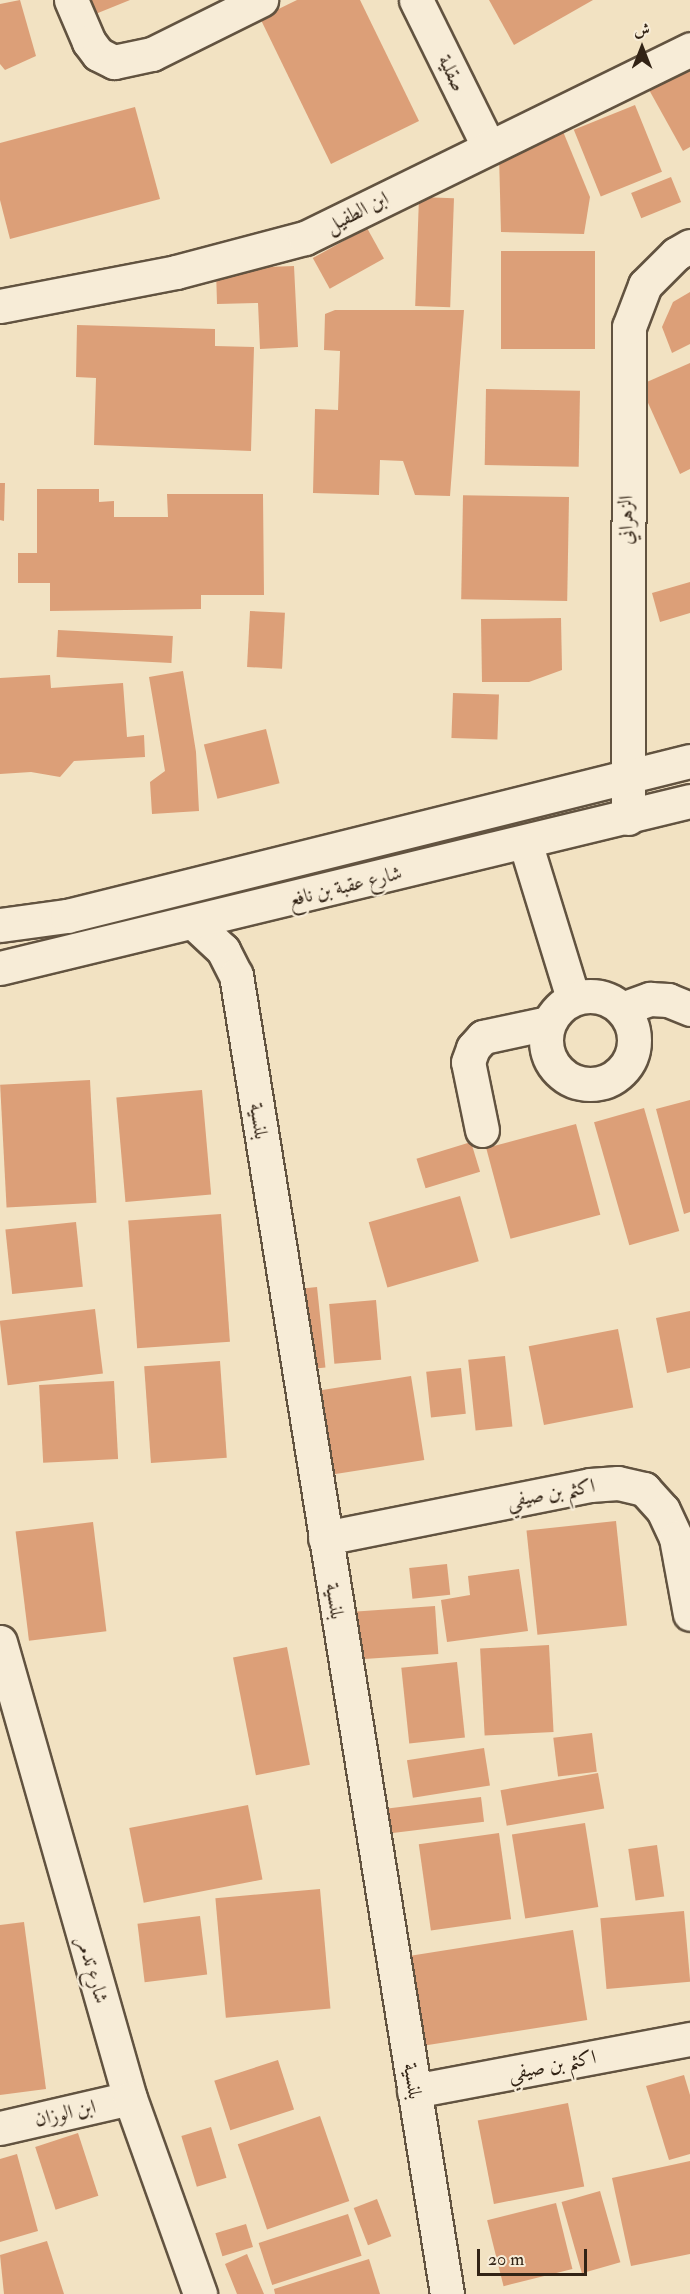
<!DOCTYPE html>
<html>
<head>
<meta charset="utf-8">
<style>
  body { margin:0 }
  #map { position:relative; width:690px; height:2294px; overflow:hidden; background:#f2e2c2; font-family:"IM FELL Double Pica",Amiri,serif }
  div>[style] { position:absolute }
  .building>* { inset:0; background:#dc9f78; transform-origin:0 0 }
  .roads { filter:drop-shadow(2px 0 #625340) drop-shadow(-2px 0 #625340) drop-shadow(0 2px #625340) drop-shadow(0 -2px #625340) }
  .street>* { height:33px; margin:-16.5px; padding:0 16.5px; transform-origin:16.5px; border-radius:16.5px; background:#f7ecd7 }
  .street>.ring { margin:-16.5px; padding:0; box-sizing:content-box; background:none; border:33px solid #f7ecd7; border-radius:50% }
  .secondary>* { height:33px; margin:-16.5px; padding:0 16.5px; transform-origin:16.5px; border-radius:16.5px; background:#f7ecd7 }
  span { translate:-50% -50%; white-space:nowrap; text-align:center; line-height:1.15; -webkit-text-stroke:4.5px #f7ecd7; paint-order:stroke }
  .street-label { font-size:20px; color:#322315 }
  .north { position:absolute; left:612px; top:18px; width:60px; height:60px; -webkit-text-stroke:4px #f7ecd7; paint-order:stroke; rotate:0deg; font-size:16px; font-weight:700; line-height:24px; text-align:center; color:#322315 }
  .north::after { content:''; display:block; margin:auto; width:21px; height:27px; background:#322315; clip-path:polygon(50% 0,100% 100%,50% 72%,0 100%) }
  .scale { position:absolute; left:477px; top:2249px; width:110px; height:27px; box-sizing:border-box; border:3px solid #322315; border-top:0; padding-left:8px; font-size:18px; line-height:21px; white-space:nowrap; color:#322315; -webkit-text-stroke:4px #f7ecd7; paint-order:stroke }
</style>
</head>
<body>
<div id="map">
  <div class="building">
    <i style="clip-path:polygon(20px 0,36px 56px,5px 70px,0 64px,0 4px)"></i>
    <i style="clip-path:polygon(86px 0,130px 0,93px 15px)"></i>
    <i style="clip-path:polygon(297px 0,360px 0,419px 121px,331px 164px,260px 18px)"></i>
    <i style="clip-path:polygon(489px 0,593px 0,514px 45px)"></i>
    <i style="clip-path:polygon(690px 66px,690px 147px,683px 151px,648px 88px)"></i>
    <i style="left:635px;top:105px;width:72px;height:66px;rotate:68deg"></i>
    <i style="clip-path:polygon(135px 107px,160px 199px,10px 239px,0 200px,0 143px)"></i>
    <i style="clip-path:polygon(562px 129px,590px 197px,584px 234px,501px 232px,499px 155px)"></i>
    <i style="left:671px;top:177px;width:27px;height:43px;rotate:68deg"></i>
    <i style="left:419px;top:197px;width:35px;height:109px;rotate:2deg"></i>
    <i style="left:367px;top:228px;width:35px;height:62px;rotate:61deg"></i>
    <i style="left:501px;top:251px;width:94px;height:98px"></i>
    <i style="clip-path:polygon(294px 266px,298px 347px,260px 349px,258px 303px,217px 304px,216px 269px)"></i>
    <i style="clip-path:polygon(690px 292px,690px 344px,672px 353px,662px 327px,673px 302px)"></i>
    <i style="clip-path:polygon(335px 310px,464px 310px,450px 496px,415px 495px,403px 461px,380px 460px,379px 495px,313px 493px,315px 409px,338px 410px,340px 351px,324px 350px,325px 314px)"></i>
    <i style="clip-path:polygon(77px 325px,215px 329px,215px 346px,254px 347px,251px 451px,94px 445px,96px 378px,76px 377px)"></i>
    <i style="clip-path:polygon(690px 363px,690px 469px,680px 474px,640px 385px)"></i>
    <i style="left:486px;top:389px;width:94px;height:76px;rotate:1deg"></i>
    <i style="clip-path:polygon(0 483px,5px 483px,4px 521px,0 520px)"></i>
    <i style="clip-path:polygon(37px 489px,99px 489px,99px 502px,114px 501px,114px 517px,168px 517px,167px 494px,263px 494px,264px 595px,201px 595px,201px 609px,50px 611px,50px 583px,18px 583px,18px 553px,37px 553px)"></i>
    <i style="left:569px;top:497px;width:104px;height:106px;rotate:91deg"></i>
    <i style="clip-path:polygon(690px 582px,690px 613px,660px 622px,652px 593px)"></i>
    <i style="left:250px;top:611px;width:35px;height:56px;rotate:3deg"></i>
    <i style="clip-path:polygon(561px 618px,562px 670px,529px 682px,482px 682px,481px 619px)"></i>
    <i style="left:58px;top:630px;width:115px;height:27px;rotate:3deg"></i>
    <i style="clip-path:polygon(183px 671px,196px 752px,199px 811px,152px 814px,150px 782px,165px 771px,149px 677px)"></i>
    <i style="clip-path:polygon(50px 675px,51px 688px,123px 683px,127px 737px,144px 735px,145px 757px,74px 761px,60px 777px,31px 772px,0 774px,0 678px)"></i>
    <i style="left:453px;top:693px;width:46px;height:45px;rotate:2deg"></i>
    <i style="left:266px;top:729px;width:56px;height:64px;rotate:76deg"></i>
    <i style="left:90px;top:1080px;width:123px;height:90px;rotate:87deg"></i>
    <i style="left:202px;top:1090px;width:105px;height:86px;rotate:85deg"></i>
    <i style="clip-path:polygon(690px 1100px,690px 1212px,684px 1214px,656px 1109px)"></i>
    <i style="left:644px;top:1108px;width:128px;height:52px;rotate:74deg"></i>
    <i style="left:576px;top:1124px;width:94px;height:93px;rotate:75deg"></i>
    <i style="left:471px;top:1142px;width:31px;height:57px;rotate:73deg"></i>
    <i style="left:460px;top:1196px;width:68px;height:95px;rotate:74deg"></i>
    <i style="left:221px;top:1214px;width:128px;height:93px;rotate:86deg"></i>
    <i style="left:76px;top:1222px;width:65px;height:71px;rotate:84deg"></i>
    <i style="left:317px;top:1287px;width:81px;height:19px;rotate:84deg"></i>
    <i style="left:376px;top:1300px;width:60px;height:47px;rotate:85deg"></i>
    <i style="left:95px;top:1309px;width:65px;height:96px;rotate:83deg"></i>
    <i style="clip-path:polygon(690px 1311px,690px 1368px,667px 1373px,656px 1318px)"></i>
    <i style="left:618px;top:1329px;width:80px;height:91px;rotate:79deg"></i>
    <i style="left:505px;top:1356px;width:71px;height:37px;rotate:84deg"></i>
    <i style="left:220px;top:1361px;width:97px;height:76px;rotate:86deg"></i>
    <i style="left:461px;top:1368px;width:46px;height:35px;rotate:84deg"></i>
    <i style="left:411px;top:1376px;width:85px;height:93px;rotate:81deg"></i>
    <i style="left:114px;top:1381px;width:78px;height:75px;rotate:87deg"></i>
    <i style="left:616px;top:1521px;width:105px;height:90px;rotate:84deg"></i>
    <i style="left:93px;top:1522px;width:110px;height:78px;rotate:83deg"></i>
    <i style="left:447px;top:1564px;width:31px;height:38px;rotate:84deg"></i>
    <i style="clip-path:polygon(519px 1569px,528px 1631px,447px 1642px,441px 1600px,470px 1595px,468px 1576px)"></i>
    <i style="left:435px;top:1606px;width:48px;height:89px;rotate:86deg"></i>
    <i style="left:549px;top:1645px;width:87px;height:69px;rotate:87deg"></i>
    <i style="left:287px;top:1647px;width:120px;height:55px;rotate:79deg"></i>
    <i style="left:457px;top:1662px;width:76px;height:56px;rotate:84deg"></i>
    <i style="left:592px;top:1733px;width:39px;height:39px;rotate:83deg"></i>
    <i style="left:484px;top:1748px;width:38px;height:78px;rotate:81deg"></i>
    <i style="left:598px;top:1773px;width:36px;height:99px;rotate:80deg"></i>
    <i style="left:481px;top:1797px;width:25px;height:96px;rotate:83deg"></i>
    <i style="left:248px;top:1805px;width:76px;height:121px;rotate:79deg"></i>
    <i style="left:585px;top:1823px;width:85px;height:74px;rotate:81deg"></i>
    <i style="left:499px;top:1833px;width:87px;height:81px;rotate:82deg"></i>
    <i style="left:657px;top:1845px;width:52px;height:29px;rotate:82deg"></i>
    <i style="left:320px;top:1889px;width:120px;height:105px;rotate:85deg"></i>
    <i style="left:684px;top:1911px;width:71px;height:84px;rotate:85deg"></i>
    <i style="left:200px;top:1916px;width:59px;height:63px;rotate:83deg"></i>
    <i style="clip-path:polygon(24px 1922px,46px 2089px,0 2095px,0 1925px)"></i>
    <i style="left:573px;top:1930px;width:91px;height:174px;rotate:81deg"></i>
    <i style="left:278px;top:2060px;width:52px;height:67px;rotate:72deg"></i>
    <i style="clip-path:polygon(684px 2075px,690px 2095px,690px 2154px,669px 2160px,646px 2086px)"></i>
    <i style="left:568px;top:2103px;width:85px;height:92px;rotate:79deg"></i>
    <i style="left:320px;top:2116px;width:90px;height:87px;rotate:71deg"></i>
    <i style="left:211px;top:2127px;width:53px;height:31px;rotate:73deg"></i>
    <i style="left:78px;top:2133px;width:66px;height:45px;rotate:72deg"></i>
    <i style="clip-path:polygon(17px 2154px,38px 2231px,0 2242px,0 2159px)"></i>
    <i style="clip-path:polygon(690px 2161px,690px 2254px,631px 2266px,612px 2178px)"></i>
    <i style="left:600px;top:2191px;width:74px;height:40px;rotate:74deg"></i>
    <i style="left:377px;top:2199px;width:40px;height:25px;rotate:69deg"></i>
    <i style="left:556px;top:2203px;width:68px;height:71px;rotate:76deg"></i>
    <i style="left:348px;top:2214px;width:44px;height:94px;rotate:72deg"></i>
    <i style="left:246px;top:2224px;width:24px;height:32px;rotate:73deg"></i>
    <i style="clip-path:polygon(47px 2241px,64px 2294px,4px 2294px,0 2255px)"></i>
    <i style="clip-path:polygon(247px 2254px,264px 2294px,237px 2294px,225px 2264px)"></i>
    <i style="clip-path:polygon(369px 2259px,380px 2294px,275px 2294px,274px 2289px)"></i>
  </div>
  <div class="roads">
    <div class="street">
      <i style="left:71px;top:0;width:46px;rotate:66.8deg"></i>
      <i style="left:89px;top:42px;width:15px;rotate:53deg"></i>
      <i style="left:98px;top:54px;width:18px;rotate:27deg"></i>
      <i style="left:114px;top:62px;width:39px;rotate:-12deg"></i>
      <i style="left:152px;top:54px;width:122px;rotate:-26.4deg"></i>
      <i style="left:416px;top:0;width:163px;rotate:63.7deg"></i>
      <i style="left:0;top:306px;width:179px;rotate:-10.9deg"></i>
      <i style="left:176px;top:272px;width:133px;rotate:-14.8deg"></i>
      <i style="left:305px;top:238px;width:429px;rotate:-26.1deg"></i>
      <i style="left:628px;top:818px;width:491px;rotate:-89.9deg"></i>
      <i style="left:629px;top:327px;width:45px;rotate:-69.1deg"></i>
      <i style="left:645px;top:285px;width:44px;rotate:-45deg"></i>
      <i style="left:676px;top:254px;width:16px;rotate:-30deg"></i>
      <i style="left:525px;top:842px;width:163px;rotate:72.9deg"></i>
      <i style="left:194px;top:923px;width:40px;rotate:43deg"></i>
      <i style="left:223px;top:950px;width:28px;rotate:63deg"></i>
      <i style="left:236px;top:975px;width:1336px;rotate:80.91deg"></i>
      <i class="ring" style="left:546px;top:996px;width:55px;height:55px"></i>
      <i style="left:622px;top:1009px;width:30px;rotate:-20deg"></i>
      <i style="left:650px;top:999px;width:18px;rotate:3deg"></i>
      <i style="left:668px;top:1000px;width:24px;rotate:22deg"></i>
      <i style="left:482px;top:1130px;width:69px;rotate:-101.6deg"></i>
      <i style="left:468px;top:1062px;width:15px;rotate:-70deg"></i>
      <i style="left:473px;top:1048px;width:15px;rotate:-48deg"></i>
      <i style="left:483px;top:1037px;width:66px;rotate:-12.2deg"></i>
      <i style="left:325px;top:1538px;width:270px;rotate:-11.3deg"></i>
      <i style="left:590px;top:1485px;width:28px;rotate:-4deg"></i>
      <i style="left:618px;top:1483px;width:27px;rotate:13deg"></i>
      <i style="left:644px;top:1489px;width:28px;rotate:48deg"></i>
      <i style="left:663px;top:1510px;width:31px;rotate:65deg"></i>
      <i style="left:676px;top:1538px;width:77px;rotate:79.6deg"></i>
      <i style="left:414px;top:2091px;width:281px;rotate:-10.7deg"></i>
      <i style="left:0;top:2128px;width:133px;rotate:-13deg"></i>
    </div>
    <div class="secondary">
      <i style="left:0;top:925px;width:68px;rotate:-7.7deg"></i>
      <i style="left:67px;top:916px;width:642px;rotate:-13.97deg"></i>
      <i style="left:0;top:968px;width:710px;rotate:-13.61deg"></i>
      <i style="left:0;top:1642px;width:474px;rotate:74.1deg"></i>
      <i style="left:130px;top:2098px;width:208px;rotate:70.3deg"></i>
    </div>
  </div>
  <div class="street-label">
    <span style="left:452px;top:73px;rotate:64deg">صقلية</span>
    <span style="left:357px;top:212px;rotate:-27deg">ابن الطفيل</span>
    <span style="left:626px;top:520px;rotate:-90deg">الزهراني</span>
    <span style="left:345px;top:886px;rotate:-14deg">شارع عقبة بن نافع</span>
    <span style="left:259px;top:1121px;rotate:81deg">بلنسية</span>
    <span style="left:551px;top:1493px;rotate:-10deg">اكثم بن صيفي</span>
    <span style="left:335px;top:1601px;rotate:81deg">بلنسية</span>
    <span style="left:93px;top:1970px;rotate:74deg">شارع تدمر</span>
    <span style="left:552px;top:2065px;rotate:-11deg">اكثم بن صيفي</span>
    <span style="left:413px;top:2081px;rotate:81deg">بلنسية</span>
    <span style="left:65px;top:2113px;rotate:-13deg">ابن الوزان</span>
  </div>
  <div class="north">ش</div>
  <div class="scale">20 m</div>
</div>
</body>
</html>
